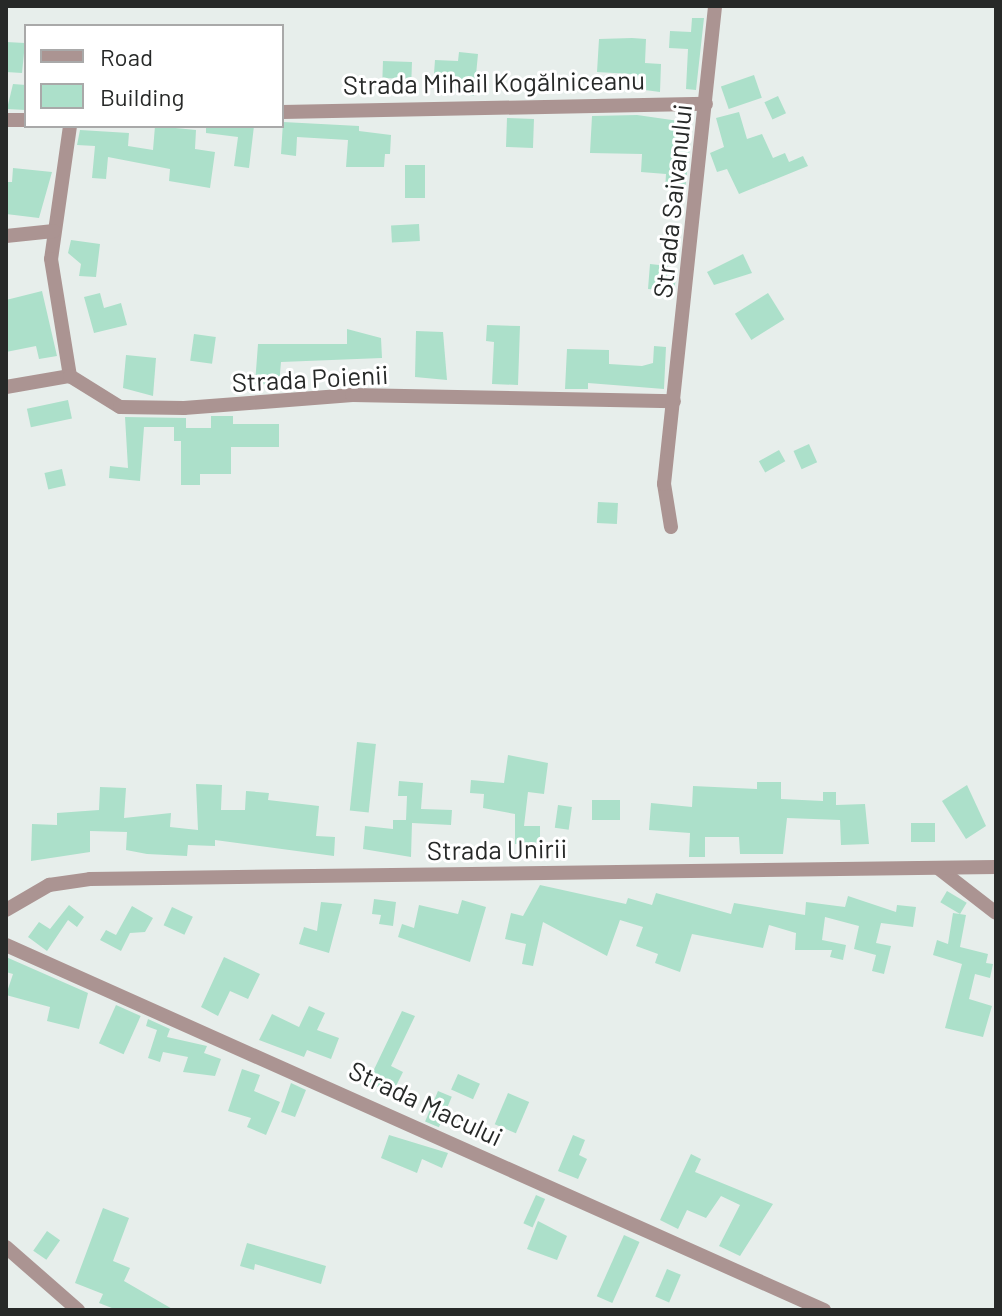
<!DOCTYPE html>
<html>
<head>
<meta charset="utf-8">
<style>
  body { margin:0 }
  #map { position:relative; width:1002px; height:1316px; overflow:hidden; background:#e7eeeb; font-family:Barlow,sans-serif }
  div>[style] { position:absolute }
  .building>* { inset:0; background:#ace0ca; transform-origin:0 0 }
  .minor>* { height:14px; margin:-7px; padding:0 7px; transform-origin:7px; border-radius:7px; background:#ab9492 }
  span { translate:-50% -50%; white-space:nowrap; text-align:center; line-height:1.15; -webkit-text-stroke:6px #fff; paint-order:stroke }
  .street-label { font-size:26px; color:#272928 }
  .frame { position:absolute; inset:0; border:8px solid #272928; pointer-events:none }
  .legend { position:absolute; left:24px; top:24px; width:260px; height:104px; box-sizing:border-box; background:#fff; border:2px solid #a9a9a9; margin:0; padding:10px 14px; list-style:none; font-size:24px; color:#272928 }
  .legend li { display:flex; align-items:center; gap:16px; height:40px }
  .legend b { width:40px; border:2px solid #a9a9a9 }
</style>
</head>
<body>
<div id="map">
  <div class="building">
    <i style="clip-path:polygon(692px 18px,704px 18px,696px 90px,686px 89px,688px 49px,669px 48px,670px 31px,691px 32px)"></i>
    <i style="clip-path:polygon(632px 38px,646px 39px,645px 63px,661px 64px,660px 92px,630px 88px,631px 74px,597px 72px,599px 39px)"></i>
    <i style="clip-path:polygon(6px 42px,25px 43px,22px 73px,6px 72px)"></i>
    <i style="clip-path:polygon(459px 52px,478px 54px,474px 96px,433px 87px,435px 60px,458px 61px)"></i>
    <i style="left:383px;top:61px;width:29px;height:17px;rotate:2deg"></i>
    <i style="left:754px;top:75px;width:24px;height:35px;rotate:71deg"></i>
    <i style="clip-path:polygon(13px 84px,26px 85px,26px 110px,7px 109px)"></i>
    <i style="left:778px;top:96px;width:19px;height:15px;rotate:65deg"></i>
    <i style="clip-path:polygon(739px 112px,747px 139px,762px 134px,773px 158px,785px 153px,789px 162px,803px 156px,808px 166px,739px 194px,727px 169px,717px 172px,710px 153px,724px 147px,716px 118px)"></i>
    <i style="clip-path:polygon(637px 115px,679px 121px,678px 135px,691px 136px,685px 191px,665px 190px,666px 174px,641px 172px,642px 154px,590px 153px,592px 116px)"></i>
    <i style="left:507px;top:118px;width:27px;height:29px;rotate:2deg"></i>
    <i style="clip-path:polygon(283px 122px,359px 126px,359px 131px,391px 135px,390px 154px,385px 154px,384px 167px,346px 167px,348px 140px,297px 137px,296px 156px,281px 154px)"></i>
    <i style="clip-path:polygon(155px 126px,196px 130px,195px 149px,215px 152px,210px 188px,169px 181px,170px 169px,108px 157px,106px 179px,92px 178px,95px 146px,77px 145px,80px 130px,129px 133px,128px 146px,153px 150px)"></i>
    <i style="clip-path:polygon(206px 126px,254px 126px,249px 168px,234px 166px,238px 137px,206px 133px)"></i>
    <i style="left:405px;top:165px;width:20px;height:33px"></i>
    <i style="clip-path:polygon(13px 168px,52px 172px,39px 218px,6px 214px,6px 182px,12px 182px)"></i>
    <i style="left:419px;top:224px;width:17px;height:28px;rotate:87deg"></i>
    <i style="clip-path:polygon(71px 240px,100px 244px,96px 277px,79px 276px,81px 264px,68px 253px)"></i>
    <i style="clip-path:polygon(743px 254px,752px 273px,714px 285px,707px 272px)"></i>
    <i style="clip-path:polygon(650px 264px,668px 266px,667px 277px,676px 278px,674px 291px,648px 289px)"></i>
    <i style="clip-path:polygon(42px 291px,57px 356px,39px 359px,36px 346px,6px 352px,6px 300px)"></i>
    <i style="clip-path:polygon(100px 293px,104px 308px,121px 303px,127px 325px,94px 333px,84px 297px)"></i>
    <i style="left:768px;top:293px;width:31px;height:39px;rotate:58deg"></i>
    <i style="clip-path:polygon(487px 325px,520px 326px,518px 385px,492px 384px,494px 342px,486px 341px)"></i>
    <i style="clip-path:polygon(347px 329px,381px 338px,382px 358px,281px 362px,279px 385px,255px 384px,258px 344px,347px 344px)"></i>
    <i style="clip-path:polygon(416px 331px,443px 332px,447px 380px,415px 377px)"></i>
    <i style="left:194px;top:334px;width:22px;height:27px;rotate:8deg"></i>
    <i style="clip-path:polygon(654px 346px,666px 347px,664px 389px,588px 383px,588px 389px,565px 389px,567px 349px,609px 350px,609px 364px,642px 366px,653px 363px)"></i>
    <i style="clip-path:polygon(126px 355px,156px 358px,153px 396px,123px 388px)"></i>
    <i style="left:68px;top:400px;width:19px;height:42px;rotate:78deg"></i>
    <i style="clip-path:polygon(211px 416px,233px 416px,233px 424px,279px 424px,279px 447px,231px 447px,231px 474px,200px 474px,200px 485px,181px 485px,181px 441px,174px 441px,174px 427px,144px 427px,140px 481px,109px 478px,110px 466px,128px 468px,125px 417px,186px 418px,186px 428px,211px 428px)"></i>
    <i style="left:809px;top:444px;width:20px;height:17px;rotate:66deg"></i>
    <i style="left:779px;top:450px;width:13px;height:23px;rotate:61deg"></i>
    <i style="left:62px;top:469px;width:17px;height:18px;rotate:77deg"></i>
    <i style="left:598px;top:502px;width:20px;height:21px;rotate:3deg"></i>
    <i style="left:357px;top:742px;width:19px;height:69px;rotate:6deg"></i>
    <i style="clip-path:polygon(508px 755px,548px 763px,544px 794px,528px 792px,524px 826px,540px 826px,540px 842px,515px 844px,515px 814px,483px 808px,484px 794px,470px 793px,471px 780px,504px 783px)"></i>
    <i style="clip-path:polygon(399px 781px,423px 783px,421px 809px,452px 810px,451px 825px,412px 823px,411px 857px,363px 849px,365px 826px,393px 829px,393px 820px,406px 820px,407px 796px,398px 796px)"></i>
    <i style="clip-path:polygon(757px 782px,781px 782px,781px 799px,823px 801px,823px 792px,836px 792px,836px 805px,865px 804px,869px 844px,841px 845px,840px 820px,787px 818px,783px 854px,740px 854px,739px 837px,705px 837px,705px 857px,689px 857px,690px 833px,649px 830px,651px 803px,692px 807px,693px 786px,757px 789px)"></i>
    <i style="clip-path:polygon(196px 784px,222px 785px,221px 810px,245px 810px,246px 791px,269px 793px,268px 800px,319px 806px,316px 836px,335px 837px,334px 856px,215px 840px,215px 846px,188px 845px,187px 856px,147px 854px,126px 850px,127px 832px,90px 831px,90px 852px,31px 861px,32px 824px,57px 825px,57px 813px,99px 810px,100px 787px,126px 788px,124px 818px,171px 813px,170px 827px,198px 830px)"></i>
    <i style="clip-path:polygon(967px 785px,986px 826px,966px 839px,942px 801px)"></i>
    <i style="left:592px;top:800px;width:28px;height:20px"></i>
    <i style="left:558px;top:805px;width:14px;height:23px;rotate:8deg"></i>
    <i style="left:911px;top:823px;width:24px;height:19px"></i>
    <i style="clip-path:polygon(540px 885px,626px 904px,628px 898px,652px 905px,656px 893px,731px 914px,734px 903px,805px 915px,806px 902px,845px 907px,848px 896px,896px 912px,897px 905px,916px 907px,913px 927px,881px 923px,876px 943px,891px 946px,884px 974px,872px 971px,876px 955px,854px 949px,859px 926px,825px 917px,822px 940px,846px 945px,843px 960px,830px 957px,832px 950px,795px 950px,796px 933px,769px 925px,763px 948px,692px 934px,680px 972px,655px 963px,658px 954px,636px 946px,643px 927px,620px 920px,607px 956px,543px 922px,533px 966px,522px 964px,526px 944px,505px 939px,511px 913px,523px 916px)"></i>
    <i style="left:947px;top:891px;width:23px;height:13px;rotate:31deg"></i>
    <i style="clip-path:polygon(374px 899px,396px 902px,393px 926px,379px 924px,381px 915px,372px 914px)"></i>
    <i style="clip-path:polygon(462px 900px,486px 907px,470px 962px,398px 937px,402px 924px,414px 928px,419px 905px,458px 914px)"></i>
    <i style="clip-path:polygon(321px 902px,342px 904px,329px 953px,299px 944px,304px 927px,317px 931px)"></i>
    <i style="clip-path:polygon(69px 905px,84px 917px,77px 927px,68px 920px,47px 951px,28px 937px,39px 922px,50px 929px)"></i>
    <i style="clip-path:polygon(132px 906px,153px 918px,145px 932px,130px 933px,121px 951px,100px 940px,106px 930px,116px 935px)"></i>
    <i style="left:172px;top:907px;width:23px;height:20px;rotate:25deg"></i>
    <i style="clip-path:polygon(953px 913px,966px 915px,960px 947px,988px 954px,986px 963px,993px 964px,990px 978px,975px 974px,969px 999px,992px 1006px,983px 1037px,945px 1028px,962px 964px,933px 955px,937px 940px,948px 944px)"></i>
    <i style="clip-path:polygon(6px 957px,88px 993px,79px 1029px,47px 1021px,50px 1007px,6px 995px,13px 974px,6px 972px)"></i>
    <i style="clip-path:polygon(224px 957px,260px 974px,248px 999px,230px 991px,218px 1016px,201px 1007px)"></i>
    <i style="left:116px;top:1005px;width:27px;height:42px;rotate:24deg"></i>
    <i style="clip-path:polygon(309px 1006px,325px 1013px,317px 1030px,339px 1038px,331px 1059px,307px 1050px,304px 1057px,259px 1040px,272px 1014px,299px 1027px)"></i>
    <i style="clip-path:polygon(402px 1011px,415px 1016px,391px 1066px,403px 1072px,392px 1094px,368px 1082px)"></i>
    <i style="clip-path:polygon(148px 1019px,170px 1029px,167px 1037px,207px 1046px,204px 1053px,221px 1059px,215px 1076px,183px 1072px,188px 1057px,163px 1052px,160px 1062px,148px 1058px,157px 1030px,146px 1026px)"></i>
    <i style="clip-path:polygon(242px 1069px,260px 1075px,254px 1091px,280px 1102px,266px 1135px,247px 1127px,251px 1118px,228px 1111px)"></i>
    <i style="left:458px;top:1074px;width:24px;height:17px;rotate:24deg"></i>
    <i style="clip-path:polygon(291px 1083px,306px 1090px,295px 1117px,281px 1112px)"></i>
    <i style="left:438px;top:1091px;width:15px;height:33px;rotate:23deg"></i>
    <i style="left:508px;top:1093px;width:23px;height:34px;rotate:23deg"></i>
    <i style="clip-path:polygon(389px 1135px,448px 1153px,442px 1168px,422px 1159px,417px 1173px,381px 1158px)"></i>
    <i style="clip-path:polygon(573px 1135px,585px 1140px,579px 1155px,587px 1159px,578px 1179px,558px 1171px)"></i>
    <i style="clip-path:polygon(691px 1154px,701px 1159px,695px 1172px,773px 1204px,740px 1256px,719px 1246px,740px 1205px,721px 1196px,706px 1218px,687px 1210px,678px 1229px,660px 1220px)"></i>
    <i style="left:536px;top:1195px;width:10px;height:31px;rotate:24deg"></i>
    <i style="clip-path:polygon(103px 1208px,129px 1218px,113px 1261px,130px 1268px,124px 1281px,174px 1310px,117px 1310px,99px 1303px,103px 1294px,75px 1283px)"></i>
    <i style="clip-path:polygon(538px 1221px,567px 1236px,557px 1260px,527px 1249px)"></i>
    <i style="left:47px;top:1231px;width:16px;height:24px;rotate:35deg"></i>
    <i style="left:624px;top:1235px;width:17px;height:67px;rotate:24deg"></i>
    <i style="clip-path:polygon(247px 1243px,326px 1266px,321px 1284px,255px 1264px,254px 1270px,240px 1266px)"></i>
    <i style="left:667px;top:1269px;width:15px;height:30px;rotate:23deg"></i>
  </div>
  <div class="minor">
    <i style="left:282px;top:112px;width:424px;rotate:-1.1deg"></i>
    <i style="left:6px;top:120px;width:20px"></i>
    <i style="left:70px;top:126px;width:134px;rotate:98.1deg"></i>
    <i style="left:51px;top:259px;width:119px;rotate:80.8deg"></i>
    <i style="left:6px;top:236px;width:48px;rotate:-5.9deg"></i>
    <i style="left:6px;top:387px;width:65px;rotate:-9.8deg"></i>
    <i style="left:70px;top:376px;width:59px;rotate:31.8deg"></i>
    <i style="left:120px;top:407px;width:64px;rotate:0.9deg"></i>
    <i style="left:184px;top:408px;width:169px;rotate:-4.4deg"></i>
    <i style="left:352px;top:395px;width:322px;rotate:1.1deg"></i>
    <i style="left:671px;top:527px;width:44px;rotate:-99.2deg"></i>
    <i style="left:664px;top:484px;width:481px;rotate:-83.9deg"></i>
    <i style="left:938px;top:868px;width:73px;rotate:37.8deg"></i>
    <i style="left:6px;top:910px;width:50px;rotate:-30.2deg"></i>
    <i style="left:49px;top:885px;width:41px;rotate:-8.3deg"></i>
    <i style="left:90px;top:879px;width:906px;rotate:-0.76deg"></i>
    <i style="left:6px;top:945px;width:896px;rotate:24.05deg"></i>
    <i style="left:6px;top:1247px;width:96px;rotate:41.2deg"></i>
  </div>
  <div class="street-label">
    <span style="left:494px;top:82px;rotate:-1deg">Strada Mihail Kogălniceanu</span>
    <span style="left:672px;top:201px;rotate:-84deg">Strada Saivanului</span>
    <span style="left:310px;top:378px;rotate:-3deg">Strada Poienii</span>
    <span style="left:497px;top:849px;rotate:-1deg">Strada Unirii</span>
    <span style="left:426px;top:1103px;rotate:25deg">Strada Macului</span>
  </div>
  <div class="frame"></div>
  <ul class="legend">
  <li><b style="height:10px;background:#ab9492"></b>Road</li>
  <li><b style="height:22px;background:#ace0ca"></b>Building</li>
  </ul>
</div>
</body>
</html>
